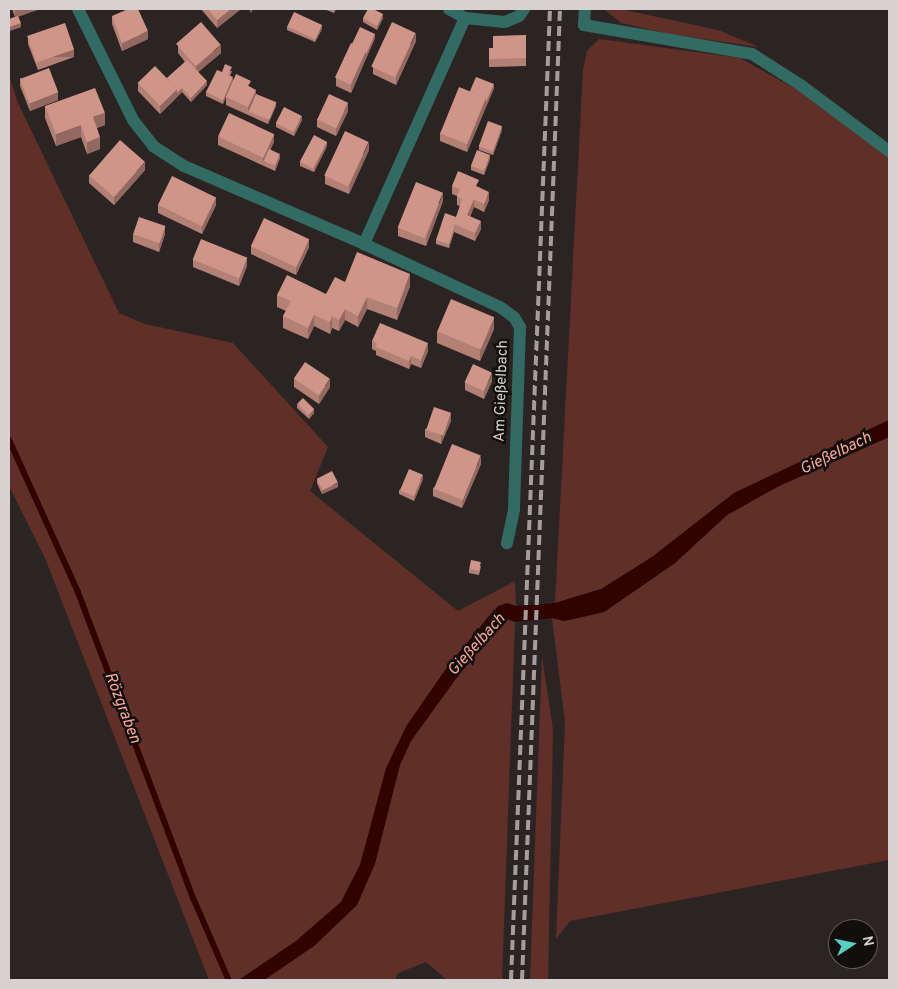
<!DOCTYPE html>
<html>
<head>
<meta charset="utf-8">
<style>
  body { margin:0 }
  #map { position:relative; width:898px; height:989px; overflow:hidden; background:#2c2423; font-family:Overpass,sans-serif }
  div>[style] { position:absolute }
  .green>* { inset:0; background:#603028 }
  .water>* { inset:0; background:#300301 }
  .stream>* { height:5.5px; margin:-2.75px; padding:0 2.75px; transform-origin:2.75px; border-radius:2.75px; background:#300301 }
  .minor>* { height:12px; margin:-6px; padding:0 6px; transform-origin:6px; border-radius:6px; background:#326a64 }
  .rail>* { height:4px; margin-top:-2px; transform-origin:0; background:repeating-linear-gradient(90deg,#a39d9c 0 10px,transparent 0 15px) }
  .wall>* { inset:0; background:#b38076 }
  .shaded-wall>* { inset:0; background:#926860; transform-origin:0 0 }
  .building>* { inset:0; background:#d09589; transform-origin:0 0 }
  span { translate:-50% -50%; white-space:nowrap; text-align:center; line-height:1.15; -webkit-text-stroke:5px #120e0e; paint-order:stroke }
  .street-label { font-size:15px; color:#d7d2d1 }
  .water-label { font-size:16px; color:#fda897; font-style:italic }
  .frame { position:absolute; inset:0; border:10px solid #d7d2d1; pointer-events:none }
  .north { position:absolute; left:828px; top:919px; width:50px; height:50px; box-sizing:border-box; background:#120e0e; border:1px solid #615c5c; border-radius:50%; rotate:79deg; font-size:14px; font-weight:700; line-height:20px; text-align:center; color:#d7d2d1 }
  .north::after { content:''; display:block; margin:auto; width:18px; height:22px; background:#56cec2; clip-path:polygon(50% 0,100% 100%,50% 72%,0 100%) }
</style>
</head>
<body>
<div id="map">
  <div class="green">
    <i style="clip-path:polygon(604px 9px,620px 9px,718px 30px,759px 47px,669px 34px,621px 23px)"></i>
    <i style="clip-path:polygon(599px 39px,740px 58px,808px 96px,889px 157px,889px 420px,734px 493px,652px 557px,619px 579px,601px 589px,555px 603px,583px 70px,587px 51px)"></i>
    <i style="clip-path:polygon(9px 76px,18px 103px,119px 313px,145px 324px,233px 343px,328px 447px,310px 491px,458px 611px,515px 581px,516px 606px,507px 603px,489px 615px,407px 725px,393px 753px,360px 865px,341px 902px,296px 941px,239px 980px,209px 980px,45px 558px,9px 486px)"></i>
    <i style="clip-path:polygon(889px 437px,889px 860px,570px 921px,556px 939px,565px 722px,552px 618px,565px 621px,604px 612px,675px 563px,727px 515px,779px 486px)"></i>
    <i style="clip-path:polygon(505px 618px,515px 622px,502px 980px,447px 980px,426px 962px,398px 973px,395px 980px,264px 980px,314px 946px,357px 905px,400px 765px,411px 740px,492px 629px)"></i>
    <i style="clip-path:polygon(542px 656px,553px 730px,548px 980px,530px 980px)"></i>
  </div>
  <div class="water">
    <i style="clip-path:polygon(889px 420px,889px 437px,779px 486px,727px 515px,675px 563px,604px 612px,564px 621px,552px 618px,515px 622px,505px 618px,492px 629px,411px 741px,400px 765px,375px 864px,357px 905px,314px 946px,273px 974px,264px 980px,239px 980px,296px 941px,341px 902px,360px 865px,386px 768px,407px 725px,450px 663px,498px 606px,507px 603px,516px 606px,555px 603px,601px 589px,652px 557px,734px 493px)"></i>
  </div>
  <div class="stream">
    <i style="left:9px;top:439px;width:167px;rotate:65.6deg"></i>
    <i style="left:78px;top:591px;width:329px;rotate:69.4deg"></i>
    <i style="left:194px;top:899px;width:88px;rotate:66.6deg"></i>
  </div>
  <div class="minor">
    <i style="left:78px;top:9px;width:124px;rotate:63.6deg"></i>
    <i style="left:133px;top:120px;width:33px;rotate:52deg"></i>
    <i style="left:153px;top:146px;width:37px;rotate:33deg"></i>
    <i style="left:184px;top:166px;width:196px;rotate:23.4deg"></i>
    <i style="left:449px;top:9px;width:18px;rotate:29deg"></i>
    <i style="left:465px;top:18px;width:40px;rotate:5.7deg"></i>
    <i style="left:505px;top:22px;width:15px;rotate:-23deg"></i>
    <i style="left:519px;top:16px;width:9px;rotate:-54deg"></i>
    <i style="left:585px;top:9px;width:16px;rotate:94deg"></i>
    <i style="left:584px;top:25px;width:170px;rotate:9.8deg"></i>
    <i style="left:752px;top:54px;width:59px;rotate:32.6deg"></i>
    <i style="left:802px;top:86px;width:109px;rotate:36.8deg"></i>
    <i style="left:465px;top:18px;width:248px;rotate:114.1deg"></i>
    <i style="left:364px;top:244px;width:150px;rotate:24.9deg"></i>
    <i style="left:500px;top:307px;width:17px;rotate:36deg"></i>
    <i style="left:514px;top:317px;width:12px;rotate:59deg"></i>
    <i style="left:520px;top:327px;width:183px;rotate:91.9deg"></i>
    <i style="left:514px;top:510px;width:34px;rotate:102deg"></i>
  </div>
  <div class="rail">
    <i style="left:511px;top:980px;width:972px;rotate:-87.7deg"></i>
    <i style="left:522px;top:980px;width:972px;rotate:-87.76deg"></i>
  </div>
  <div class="wall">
    <i style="clip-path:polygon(12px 9px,40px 9px,18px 16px,21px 27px,9px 31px,9px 19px,15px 17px)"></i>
    <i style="clip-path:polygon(201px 9px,241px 9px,217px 28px)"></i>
    <i style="clip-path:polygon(324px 9px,336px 9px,334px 13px)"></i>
    <i style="clip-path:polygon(112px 16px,148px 39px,122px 51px,112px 24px)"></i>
    <i style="clip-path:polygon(363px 18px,383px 18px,377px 30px,363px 22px)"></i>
    <i style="clip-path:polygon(287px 26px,322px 29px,315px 42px,287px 30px)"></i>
    <i style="clip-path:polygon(526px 35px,526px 66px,489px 67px,489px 48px,493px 48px)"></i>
    <i style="clip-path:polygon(28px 37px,74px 57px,38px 70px,28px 44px)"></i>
    <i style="clip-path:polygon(375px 38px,351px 93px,336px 86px,336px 78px,352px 44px)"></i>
    <i style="clip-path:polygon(416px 41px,396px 85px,373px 74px,373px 67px)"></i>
    <i style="clip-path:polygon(178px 45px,221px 53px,198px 72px,207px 85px,191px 102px,182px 92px,160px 114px,138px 91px,138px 83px,167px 78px,185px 62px,178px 53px)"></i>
    <i style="clip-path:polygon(232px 71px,230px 76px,233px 80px,251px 87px,256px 94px,276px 106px,268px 124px,226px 105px,226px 97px,223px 104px,206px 96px,206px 92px,222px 72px)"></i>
    <i style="clip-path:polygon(20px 78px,58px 100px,30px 111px,20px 86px)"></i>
    <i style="clip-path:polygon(494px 88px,467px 152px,440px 141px,440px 133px,470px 91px)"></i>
    <i style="clip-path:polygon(45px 106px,105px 125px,97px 128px,100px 149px,87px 154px,81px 137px,56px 146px,45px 118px)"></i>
    <i style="clip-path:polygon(348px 111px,336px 136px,317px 127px,317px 119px)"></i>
    <i style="clip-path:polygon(302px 120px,294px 136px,276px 127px,276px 123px)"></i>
    <i style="clip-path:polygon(502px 130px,493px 155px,479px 150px,479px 146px)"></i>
    <i style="clip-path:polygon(218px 137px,274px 142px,270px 149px,280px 158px,275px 171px,218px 145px)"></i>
    <i style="clip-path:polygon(327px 146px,314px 172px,300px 166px,300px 162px)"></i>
    <i style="clip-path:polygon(369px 150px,349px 194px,325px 184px,325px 176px)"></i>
    <i style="clip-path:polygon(490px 159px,484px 175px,471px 170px,471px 166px)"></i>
    <i style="clip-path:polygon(145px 170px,114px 205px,89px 183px,89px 175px)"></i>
    <i style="clip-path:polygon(452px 186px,479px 187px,489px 200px,484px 212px,474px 207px,470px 217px,481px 229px,475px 241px,454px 232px,449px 248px,436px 244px,436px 240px,456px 217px,460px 206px,457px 205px,457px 196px,452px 194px)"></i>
    <i style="clip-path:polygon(443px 201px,426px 246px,398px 236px,398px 228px)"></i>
    <i style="clip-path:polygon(158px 205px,216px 205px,202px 234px,158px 213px)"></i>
    <i style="clip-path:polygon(133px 234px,165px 234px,159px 252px,133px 242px)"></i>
    <i style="clip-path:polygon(251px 246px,309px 247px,296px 275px,251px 254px)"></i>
    <i style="clip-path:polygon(193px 259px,247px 266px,239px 286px,193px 267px)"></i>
    <i style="clip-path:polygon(345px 282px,410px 286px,397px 320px,367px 309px,358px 327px,345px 320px,339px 331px,332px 328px,330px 334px,314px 326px,308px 339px,283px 328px,283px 316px,286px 311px,277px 307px,277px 295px,326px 294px)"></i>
    <i style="clip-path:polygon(494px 329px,480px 361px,437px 343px,437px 331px)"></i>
    <i style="clip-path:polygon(372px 341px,428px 351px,421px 368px,411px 364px,409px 369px,376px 355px,376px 351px,372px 349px)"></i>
    <i style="clip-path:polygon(294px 379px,330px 387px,319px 404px,294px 387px)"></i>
    <i style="clip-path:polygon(492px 381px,484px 399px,465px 390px,465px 382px)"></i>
    <i style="clip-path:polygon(297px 404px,314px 413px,309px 419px,297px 408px)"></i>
    <i style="clip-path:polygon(451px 421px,441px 444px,425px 437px,425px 429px)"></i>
    <i style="clip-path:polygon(481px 464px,462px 508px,433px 496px,433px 488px)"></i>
    <i style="clip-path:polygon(317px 479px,338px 487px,322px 494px,317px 483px)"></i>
    <i style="clip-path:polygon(423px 479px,414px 501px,399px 494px,399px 490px)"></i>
    <i style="clip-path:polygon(481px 566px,479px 575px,469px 573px,469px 569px)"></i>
  </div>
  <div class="shaded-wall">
    <i style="clip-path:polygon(17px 9px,40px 9px,15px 18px,15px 10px)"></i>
    <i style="clip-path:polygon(231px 9px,241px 9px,217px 28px,217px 20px)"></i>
    <i style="clip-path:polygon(250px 9px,254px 9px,250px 13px)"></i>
    <i style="clip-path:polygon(383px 14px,383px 18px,377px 30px,377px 26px)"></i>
    <i style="clip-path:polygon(21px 23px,21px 27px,9px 31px,9px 27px)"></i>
    <i style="clip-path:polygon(322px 25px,322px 29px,315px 42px,315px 38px)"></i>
    <i style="clip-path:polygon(148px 31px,148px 39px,122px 51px,122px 43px)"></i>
    <i style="clip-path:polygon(416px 33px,416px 41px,396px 85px,396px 77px)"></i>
    <i style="clip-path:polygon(375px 34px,375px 38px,366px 58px,366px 54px)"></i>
    <i style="clip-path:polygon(221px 45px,221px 53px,196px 74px,196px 66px)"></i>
    <i style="left:74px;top:49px;width:8px;height:38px;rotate:90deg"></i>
    <i style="clip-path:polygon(366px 50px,366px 58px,351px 93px,351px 85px)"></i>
    <i style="clip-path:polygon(233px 77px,233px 81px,223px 104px,223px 100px)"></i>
    <i style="clip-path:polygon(207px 81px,207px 85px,191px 102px,191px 98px)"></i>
    <i style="clip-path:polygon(494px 84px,494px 88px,467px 152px,467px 144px,486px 98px)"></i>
    <i style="clip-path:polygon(182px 88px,182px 92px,160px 114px,160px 106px,177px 89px)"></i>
    <i style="clip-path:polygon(256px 90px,256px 98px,248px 111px,248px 107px)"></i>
    <i style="clip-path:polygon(58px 92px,58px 100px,30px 111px,30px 103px)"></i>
    <i style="clip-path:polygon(276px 102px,276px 106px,268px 124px,268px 120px)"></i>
    <i style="clip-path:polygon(348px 103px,348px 111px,336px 136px,336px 128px)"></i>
    <i style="clip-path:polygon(105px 113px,105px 125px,93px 129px,93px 117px)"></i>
    <i style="clip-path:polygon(302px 116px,302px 120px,294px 136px,294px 132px)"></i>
    <i style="clip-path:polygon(81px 125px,81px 137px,56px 146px,56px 134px)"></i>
    <i style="clip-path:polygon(502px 126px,502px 130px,493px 155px,493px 151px)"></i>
    <i style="clip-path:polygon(274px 134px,274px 142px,265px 162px,263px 161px,263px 157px)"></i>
    <i style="clip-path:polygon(100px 137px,100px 149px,87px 154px,87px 142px)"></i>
    <i style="clip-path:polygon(327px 142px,327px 146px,314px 172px,314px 168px)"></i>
    <i style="clip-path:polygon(369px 142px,369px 150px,349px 194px,349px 186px)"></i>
    <i style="clip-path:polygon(280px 154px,280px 158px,275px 171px,275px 167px)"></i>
    <i style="clip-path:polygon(490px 155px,490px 159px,484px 175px,484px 171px)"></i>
    <i style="clip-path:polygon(145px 162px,145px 170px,114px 205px,114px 197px)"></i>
    <i style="clip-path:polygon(489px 192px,489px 200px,484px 212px,484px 204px)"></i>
    <i style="clip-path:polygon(443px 193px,443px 201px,426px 246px,426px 238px)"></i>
    <i style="clip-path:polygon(216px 197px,216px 205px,202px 234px,202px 226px)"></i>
    <i style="clip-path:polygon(474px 199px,474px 207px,467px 223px,467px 215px)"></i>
    <i style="clip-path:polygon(481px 221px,481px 229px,475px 241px,475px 233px)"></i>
    <i style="clip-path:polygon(165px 226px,165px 234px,159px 252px,159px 244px)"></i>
    <i style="clip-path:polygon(454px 228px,454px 232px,449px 248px,449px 244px)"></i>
    <i style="clip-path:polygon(309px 239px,309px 247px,296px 275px,296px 267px)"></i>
    <i style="clip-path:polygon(247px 258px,247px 266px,239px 286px,239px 278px)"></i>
    <i style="clip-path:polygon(410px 274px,410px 286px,397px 320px,397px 308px)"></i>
    <i style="clip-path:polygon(367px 297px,367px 309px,358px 327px,358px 316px)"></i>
    <i style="clip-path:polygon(345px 309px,345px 320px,339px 331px,339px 320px)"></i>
    <i style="clip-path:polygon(314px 315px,314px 326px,308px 339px,308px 328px)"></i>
    <i style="clip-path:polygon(332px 316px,332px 328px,330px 334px,330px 322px)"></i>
    <i style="clip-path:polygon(494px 317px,494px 329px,480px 361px,480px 349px)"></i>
    <i style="clip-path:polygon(428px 343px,428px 351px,421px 368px,421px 360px)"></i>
    <i style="clip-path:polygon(411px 356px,411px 364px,409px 369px,409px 361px)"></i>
    <i style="clip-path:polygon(492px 373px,492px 381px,484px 399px,484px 391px)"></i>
    <i style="clip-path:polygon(330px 379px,330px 387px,319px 404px,319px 396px)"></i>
    <i style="clip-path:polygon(314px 409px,314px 413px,309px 419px,309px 415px)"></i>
    <i style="clip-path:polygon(451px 413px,451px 421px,441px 444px,441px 436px)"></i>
    <i style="clip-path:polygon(481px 456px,481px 464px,462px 508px,462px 500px)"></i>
    <i style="clip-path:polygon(423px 475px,423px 479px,414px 501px,414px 497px)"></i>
    <i style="clip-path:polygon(338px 483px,338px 487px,322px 494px,322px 490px)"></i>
  </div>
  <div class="building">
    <i style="clip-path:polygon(128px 9px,138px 9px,148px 31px,122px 43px,112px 16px)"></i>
    <i style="clip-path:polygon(208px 9px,231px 9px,217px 20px)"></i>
    <i style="clip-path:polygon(368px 9px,373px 9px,383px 14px,377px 26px,363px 18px)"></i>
    <i style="left:294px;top:12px;width:31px;height:16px;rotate:25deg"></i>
    <i style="clip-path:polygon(18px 16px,21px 23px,9px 27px,9px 19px)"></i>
    <i style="left:201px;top:22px;width:30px;height:33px;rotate:49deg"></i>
    <i style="left:392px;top:22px;width:26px;height:49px;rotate:25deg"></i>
    <i style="left:65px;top:23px;width:28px;height:40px;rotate:71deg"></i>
    <i style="clip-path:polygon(360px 27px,375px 34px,366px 54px,366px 50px,352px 44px)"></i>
    <i style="clip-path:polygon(526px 35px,526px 58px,489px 59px,489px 48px,493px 48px,493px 36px)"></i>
    <i style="left:351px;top:43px;width:17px;height:38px;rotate:25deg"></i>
    <i style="clip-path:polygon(187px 60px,207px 81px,191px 98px,182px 88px,177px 93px,177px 89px,167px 78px)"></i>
    <i style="clip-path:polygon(225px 64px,232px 67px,228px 75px,233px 77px,223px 100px,206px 92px,217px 70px,222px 72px)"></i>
    <i style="left:155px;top:66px;width:32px;height:24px;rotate:46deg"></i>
    <i style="left:49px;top:68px;width:26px;height:31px;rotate:69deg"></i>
    <i style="clip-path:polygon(236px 74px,251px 81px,248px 86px,256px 90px,248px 107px,226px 97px)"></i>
    <i style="clip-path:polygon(476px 77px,494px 84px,486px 102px,486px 98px,470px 91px)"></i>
    <i style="left:459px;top:87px;width:29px;height:50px;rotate:22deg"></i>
    <i style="clip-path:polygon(95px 88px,105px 113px,93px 117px,100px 137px,87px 142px,81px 125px,56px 134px,45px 106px)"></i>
    <i style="left:256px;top:94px;width:22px;height:19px;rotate:22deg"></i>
    <i style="left:329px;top:94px;width:21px;height:28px;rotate:25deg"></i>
    <i style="left:284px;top:107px;width:20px;height:18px;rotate:27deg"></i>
    <i style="left:229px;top:113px;width:50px;height:26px;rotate:25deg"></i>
    <i style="left:488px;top:121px;width:15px;height:27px;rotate:20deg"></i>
    <i style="left:345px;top:131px;width:26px;height:49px;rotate:25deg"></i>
    <i style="left:314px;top:135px;width:15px;height:30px;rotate:28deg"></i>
    <i style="left:120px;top:140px;width:33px;height:47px;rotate:41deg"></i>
    <i style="left:269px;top:149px;width:12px;height:13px;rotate:24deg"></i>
    <i style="left:477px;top:150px;width:14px;height:17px;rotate:21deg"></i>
    <i style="clip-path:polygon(458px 171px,479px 180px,476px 186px,489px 192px,484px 204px,474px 199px,467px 215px,481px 221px,475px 233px,454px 224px,462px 199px,457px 197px,460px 189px,452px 186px)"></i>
    <i style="left:172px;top:176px;width:49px;height:32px;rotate:26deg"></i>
    <i style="left:416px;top:182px;width:29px;height:49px;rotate:22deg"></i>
    <i style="clip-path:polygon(445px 213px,456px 217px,454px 224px,454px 228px,449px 244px,436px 240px)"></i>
    <i style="left:139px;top:217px;width:28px;height:18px;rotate:19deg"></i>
    <i style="left:264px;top:218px;width:50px;height:31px;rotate:25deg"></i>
    <i style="left:201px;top:239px;width:50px;height:22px;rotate:22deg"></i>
    <i style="clip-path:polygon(357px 252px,410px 274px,397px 308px,367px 297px,358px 316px,345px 309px,339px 320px,332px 316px,330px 322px,314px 315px,308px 328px,283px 316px,291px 301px,277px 295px,287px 275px,326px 294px,335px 277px,345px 282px)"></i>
    <i style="left:451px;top:299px;width:47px;height:35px;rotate:23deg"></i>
    <i style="clip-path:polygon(380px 323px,428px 343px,421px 360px,411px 356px,409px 361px,376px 347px,377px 343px,372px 341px)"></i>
    <i style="left:305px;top:362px;width:30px;height:20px;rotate:34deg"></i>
    <i style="left:473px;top:364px;width:21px;height:20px;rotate:25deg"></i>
    <i style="left:303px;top:398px;width:16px;height:8px;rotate:45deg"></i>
    <i style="left:434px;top:407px;width:18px;height:24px;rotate:19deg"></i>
    <i style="left:452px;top:444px;width:31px;height:48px;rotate:22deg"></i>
    <i style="left:409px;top:469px;width:15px;height:23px;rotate:23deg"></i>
    <i style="left:332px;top:471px;width:13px;height:17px;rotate:63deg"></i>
    <i style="left:471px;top:560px;width:10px;height:9px;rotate:11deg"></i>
  </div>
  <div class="street-label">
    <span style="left:502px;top:391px;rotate:-88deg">Am Gießelbach</span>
  </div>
  <div class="water-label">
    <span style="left:836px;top:454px;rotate:-26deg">Gießelbach</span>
    <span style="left:477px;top:645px;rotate:-48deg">Gießelbach</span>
    <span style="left:122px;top:708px;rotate:69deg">Rözgraben</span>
  </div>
  <div class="frame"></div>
  <div class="north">N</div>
</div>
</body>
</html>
